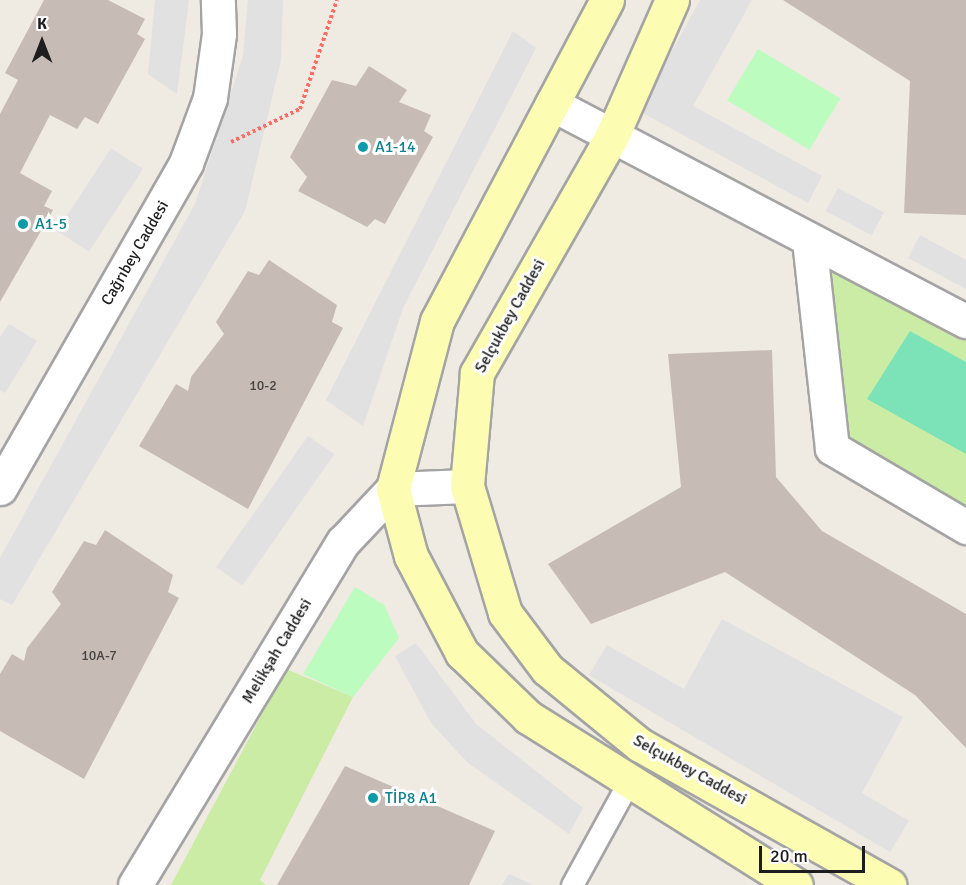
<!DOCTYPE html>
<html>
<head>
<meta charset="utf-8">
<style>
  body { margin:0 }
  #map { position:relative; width:966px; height:885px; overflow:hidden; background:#efeae2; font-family:Signika,sans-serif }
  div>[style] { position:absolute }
  .grass>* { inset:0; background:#cbeca4 }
  .park>* { inset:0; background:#bcfcbe; transform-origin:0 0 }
  .pitch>* { inset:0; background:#7be3b7 }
  .parking>* { inset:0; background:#e1e1e1; transform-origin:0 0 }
  .building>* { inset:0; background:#c7bcb5 }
  .path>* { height:4px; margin-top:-2px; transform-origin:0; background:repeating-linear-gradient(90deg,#ff6d63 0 3px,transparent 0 6px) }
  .roads { filter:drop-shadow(2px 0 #a4a4a4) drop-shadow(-2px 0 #a4a4a4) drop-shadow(0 2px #a4a4a4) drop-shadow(0 -2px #a4a4a4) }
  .lane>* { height:21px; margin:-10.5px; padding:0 10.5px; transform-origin:10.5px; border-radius:10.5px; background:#fff }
  .street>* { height:33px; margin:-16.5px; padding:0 16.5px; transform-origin:16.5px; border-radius:16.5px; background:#fff }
  .secondary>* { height:33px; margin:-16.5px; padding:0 16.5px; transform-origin:16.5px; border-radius:16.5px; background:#fcfdb2 }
  .dots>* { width:16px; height:16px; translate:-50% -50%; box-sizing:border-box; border:3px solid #fff; border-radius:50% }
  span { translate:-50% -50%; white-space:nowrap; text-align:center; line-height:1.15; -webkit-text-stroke:6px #fff; paint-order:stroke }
  .number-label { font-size:14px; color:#484543 }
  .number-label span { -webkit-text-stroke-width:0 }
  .culture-label { font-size:16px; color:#0d838f }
  .left { translate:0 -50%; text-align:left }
  .street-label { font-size:16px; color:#1d1d1d }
  .north { position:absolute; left:12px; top:12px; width:60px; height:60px; -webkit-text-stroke:4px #fff; paint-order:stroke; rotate:0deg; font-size:16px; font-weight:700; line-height:24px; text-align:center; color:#1d1d1d }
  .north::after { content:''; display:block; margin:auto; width:21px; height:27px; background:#1d1d1d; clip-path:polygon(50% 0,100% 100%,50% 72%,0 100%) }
  .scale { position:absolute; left:759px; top:846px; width:106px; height:27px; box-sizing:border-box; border:3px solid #1d1d1d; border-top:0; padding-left:8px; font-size:18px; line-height:21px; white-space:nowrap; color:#1d1d1d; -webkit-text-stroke:4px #fff; paint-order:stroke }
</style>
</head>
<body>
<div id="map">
  <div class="grass">
    <i style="clip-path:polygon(809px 240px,966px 321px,966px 527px,832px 448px)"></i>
    <i style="clip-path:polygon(286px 669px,353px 697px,260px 880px,266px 885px,171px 885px)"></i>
  </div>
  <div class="park">
    <i style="left:758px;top:49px;width:96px;height:60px;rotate:31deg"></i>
    <i style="clip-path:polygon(355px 587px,384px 605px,399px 638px,353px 697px,303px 674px)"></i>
  </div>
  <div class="pitch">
    <i style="clip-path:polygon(910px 331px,966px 362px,966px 454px,867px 399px)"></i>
  </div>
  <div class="parking">
    <i style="clip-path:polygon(155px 0,189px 0,177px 94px,148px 74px)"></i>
    <i style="clip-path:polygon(248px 0,283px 0,281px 60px,245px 211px,12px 605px,0 599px,0 558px,195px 204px,243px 56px)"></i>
    <i style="clip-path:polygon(700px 0,752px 0,693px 106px,822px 176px,808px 203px,639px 111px)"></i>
    <i style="clip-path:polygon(513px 31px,536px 48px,403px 308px,363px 426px,326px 400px)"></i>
    <i style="left:111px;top:148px;width:38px;height:99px;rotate:33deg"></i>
    <i style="left:838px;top:188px;width:52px;height:26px;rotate:28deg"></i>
    <i style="clip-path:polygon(920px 235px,966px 260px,966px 289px,908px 258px)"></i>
    <i style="clip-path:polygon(9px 324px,37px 341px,5px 393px,0 390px,0 337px)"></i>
    <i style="left:308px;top:436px;width:32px;height:160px;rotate:35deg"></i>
    <i style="clip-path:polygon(722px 619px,903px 717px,862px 793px,909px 821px,890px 852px,589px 675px,607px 645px,684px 689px)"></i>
    <i style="clip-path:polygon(416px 643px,476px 724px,583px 808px,569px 834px,468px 763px,431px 723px,395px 656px)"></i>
    <i style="clip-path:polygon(509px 874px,533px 885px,502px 885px)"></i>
  </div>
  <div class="building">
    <i style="clip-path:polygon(44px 0,108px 0,145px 19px,137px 34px,145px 39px,98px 124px,85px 117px,77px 129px,50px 115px,20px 173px,52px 191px,44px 206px,53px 210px,0 302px,0 114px,18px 80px,5px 73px)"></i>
    <i style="clip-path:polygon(783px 0,966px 0,966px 215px,904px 213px,910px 81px)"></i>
    <i style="clip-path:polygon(369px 66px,407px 90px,399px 102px,431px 115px,424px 131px,433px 137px,385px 224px,375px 219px,367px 227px,298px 191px,307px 177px,290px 157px,332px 80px,356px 86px)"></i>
    <i style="clip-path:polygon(269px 260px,337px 305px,332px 322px,343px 328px,248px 509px,139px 446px,176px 384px,188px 391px,191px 377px,224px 334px,216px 322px,248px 271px,259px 275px)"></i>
    <i style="clip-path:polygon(772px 350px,776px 477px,822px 531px,966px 614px,966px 748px,915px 695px,725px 572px,591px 624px,548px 564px,681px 487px,668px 354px)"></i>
    <i style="clip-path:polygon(105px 530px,173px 575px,168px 592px,179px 598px,84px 779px,0 731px,0 674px,12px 654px,24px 661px,27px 648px,61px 604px,52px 592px,84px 541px,96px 545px)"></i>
    <i style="clip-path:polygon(345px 766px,495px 831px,469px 885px,277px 885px)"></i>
  </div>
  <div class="path">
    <i style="left:231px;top:142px;width:76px;rotate:-25.6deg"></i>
    <i style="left:300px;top:109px;width:115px;rotate:-71.3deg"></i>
  </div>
  <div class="roads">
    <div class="lane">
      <i style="left:572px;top:885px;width:116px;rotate:-61.2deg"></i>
    </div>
    <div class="street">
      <i style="left:552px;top:104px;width:467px;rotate:27.7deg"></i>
      <i style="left:809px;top:240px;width:209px;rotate:83.7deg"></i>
      <i style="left:832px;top:448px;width:156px;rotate:30.5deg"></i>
      <i style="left:0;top:488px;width:374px;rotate:-60.2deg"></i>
      <i style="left:186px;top:163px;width:69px;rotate:-69.7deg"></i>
      <i style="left:210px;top:98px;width:65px;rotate:-82deg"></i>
      <i style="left:219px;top:34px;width:34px;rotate:-92deg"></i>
      <i style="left:135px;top:885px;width:401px;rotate:-58.8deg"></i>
      <i style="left:343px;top:542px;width:73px;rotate:-46.7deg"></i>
      <i style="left:393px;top:489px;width:74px;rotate:-2.3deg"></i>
    </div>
    <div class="secondary">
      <i style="left:607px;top:0;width:363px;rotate:117.9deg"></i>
      <i style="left:437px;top:321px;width:174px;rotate:104.7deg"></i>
      <i style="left:393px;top:489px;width:69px;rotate:75deg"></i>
      <i style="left:411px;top:556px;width:110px;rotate:62.3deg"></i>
      <i style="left:462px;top:653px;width:92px;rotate:44.1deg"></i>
      <i style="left:528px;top:717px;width:316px;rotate:32.1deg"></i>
      <i style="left:672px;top:0;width:151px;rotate:113.8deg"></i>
      <i style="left:611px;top:138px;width:271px;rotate:119.7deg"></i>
      <i style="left:477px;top:373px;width:113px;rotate:95.1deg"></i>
      <i style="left:467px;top:486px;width:133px;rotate:73.3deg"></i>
      <i style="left:505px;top:613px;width:70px;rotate:53.1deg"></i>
      <i style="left:547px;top:669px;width:120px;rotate:39.3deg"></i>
      <i style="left:640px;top:745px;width:286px;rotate:29.3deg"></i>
    </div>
  </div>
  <div class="dots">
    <i style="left:363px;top:147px;background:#0f9aa8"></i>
    <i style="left:23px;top:224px;background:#0f9aa8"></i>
    <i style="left:373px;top:798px;background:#0f9aa8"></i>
  </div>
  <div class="number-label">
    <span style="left:263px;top:386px">10-2</span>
    <span style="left:99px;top:656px">10A-7</span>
  </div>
  <div class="culture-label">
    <span class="left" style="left:375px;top:147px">A1-14</span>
    <span class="left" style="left:35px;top:224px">A1-5</span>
    <span class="left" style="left:385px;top:798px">TİP8 A1</span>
  </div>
  <div class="street-label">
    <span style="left:135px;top:253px;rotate:-60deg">Cağrıbey Caddesi</span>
    <span style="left:510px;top:316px;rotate:-61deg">Selçukbey Caddesi</span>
    <span style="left:277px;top:651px;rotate:-59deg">Melikşah Caddesi</span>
    <span style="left:690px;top:770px;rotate:29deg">Selçukbey Caddesi</span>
  </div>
  <div class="north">K</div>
  <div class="scale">20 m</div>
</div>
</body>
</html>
